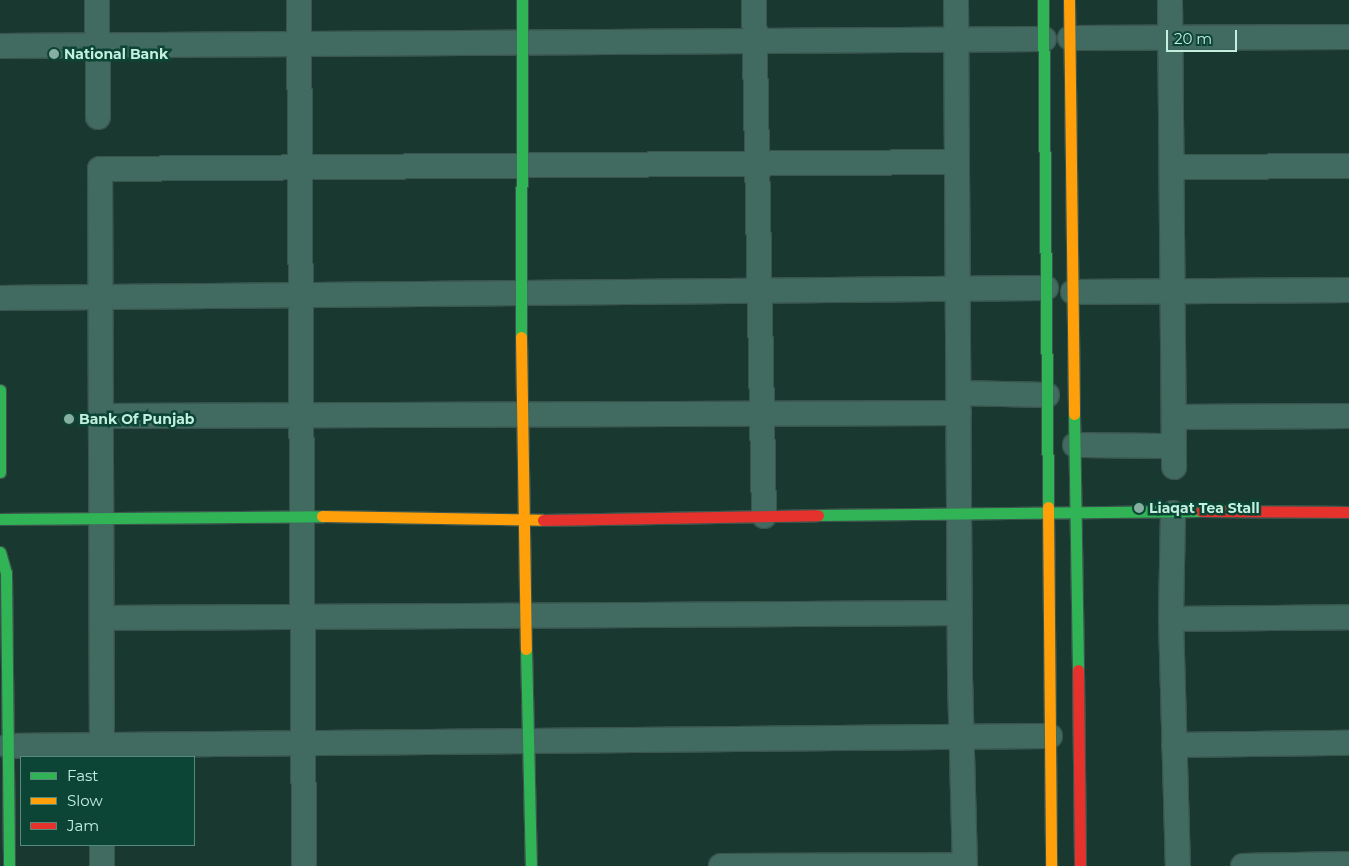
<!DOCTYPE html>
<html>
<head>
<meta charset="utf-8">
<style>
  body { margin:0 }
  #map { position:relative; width:1349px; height:866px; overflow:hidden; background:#193830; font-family:Montserrat,sans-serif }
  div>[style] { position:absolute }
  .roads { filter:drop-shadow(1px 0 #3b554d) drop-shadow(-1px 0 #3b554d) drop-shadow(0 1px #3b554d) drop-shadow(0 -1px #3b554d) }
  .street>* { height:24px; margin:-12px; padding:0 12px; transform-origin:12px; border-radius:12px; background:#416a60 }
  .fast>* { height:11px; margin:-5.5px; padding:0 5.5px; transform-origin:5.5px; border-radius:5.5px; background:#30b455 }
  .slow>* { height:11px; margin:-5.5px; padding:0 5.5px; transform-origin:5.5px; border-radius:5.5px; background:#ff9f0a }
  .jam>* { height:11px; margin:-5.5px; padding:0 5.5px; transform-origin:5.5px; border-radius:5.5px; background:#e5322d }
  .dots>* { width:14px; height:14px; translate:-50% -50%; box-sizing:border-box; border:2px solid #0c4536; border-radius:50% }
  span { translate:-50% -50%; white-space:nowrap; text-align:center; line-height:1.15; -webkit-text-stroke:5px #0c4536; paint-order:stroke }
  .poi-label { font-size:14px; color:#c2efde; font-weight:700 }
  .left { translate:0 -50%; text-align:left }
  .legend { position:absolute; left:20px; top:756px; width:175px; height:90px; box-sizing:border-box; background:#0c4536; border:1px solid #558979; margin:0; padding:6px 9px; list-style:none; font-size:15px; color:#c2efde }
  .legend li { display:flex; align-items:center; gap:10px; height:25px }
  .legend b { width:25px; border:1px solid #558979 }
  .scale { position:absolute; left:1166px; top:30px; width:71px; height:22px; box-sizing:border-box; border:2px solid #c2efde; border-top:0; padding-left:6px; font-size:15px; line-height:18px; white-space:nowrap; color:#c2efde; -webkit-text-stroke:4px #0c4536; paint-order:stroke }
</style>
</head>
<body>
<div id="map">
  <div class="roads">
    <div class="street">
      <i style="left:97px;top:0;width:117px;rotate:89.5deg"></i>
      <i style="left:299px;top:0;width:866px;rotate:89.67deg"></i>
      <i style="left:754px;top:0;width:516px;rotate:88.89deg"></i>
      <i style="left:956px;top:0;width:677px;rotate:89.66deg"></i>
      <i style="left:960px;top:677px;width:189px;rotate:88.5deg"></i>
      <i style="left:1170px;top:0;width:467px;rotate:89.5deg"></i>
      <i style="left:1070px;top:38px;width:279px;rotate:-0.2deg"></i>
      <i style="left:0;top:46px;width:1044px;rotate:-0.38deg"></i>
      <i style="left:1173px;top:167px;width:176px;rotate:-0.3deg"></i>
      <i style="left:1073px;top:292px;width:276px;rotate:-0.4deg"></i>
      <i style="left:0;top:298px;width:1046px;rotate:-0.55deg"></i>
      <i style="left:959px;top:393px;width:88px;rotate:1.3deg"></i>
      <i style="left:102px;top:416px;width:857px;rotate:-0.2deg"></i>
      <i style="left:1174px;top:417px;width:175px;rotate:-0.3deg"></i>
      <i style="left:1075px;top:445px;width:99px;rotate:0.6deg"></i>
      <i style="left:1173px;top:513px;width:106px;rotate:91.1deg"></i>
      <i style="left:1171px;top:619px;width:247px;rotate:88.4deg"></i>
      <i style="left:102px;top:618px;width:858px;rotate:-0.33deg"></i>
      <i style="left:1171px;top:619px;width:178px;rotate:-0.6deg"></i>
      <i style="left:1174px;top:745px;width:175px;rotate:-0.7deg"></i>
      <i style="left:8px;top:746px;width:1042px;rotate:-0.55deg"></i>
      <i style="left:102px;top:757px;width:588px;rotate:-90.19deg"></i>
      <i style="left:100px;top:169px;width:857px;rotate:-0.47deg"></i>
      <i style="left:102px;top:845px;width:21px;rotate:90deg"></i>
      <i style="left:721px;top:866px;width:244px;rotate:-0.2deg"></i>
      <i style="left:1243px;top:866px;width:106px;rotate:-1.1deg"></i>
    </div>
    <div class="fast">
      <i style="left:1043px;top:0;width:507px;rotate:89.43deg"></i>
      <i style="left:521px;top:337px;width:337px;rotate:-89.8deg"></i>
      <i style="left:0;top:390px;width:82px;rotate:90deg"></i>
      <i style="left:1074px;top:414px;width:256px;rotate:89.1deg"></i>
      <i style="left:818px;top:515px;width:383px;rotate:-0.6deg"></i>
      <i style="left:0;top:519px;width:322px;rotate:-0.5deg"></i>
      <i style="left:0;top:552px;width:22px;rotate:74deg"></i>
      <i style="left:6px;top:573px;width:293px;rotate:89.4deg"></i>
      <i style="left:526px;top:649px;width:217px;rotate:88.7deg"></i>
    </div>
    <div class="slow">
      <i style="left:1069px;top:0;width:414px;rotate:89.3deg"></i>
      <i style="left:521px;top:337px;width:312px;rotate:89.1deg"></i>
      <i style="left:1048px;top:507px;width:359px;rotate:89.5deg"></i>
      <i style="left:322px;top:516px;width:221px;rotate:1deg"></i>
    </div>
    <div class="jam">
      <i style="left:1201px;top:511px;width:148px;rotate:0.4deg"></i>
      <i style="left:543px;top:520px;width:275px;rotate:-1deg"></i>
      <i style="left:1078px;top:670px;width:196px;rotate:89.4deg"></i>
    </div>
  </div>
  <div class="dots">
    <i style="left:54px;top:54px;background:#87afa1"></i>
    <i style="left:69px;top:419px;background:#87afa1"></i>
    <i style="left:1139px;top:508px;background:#87afa1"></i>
  </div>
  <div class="poi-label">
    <span class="left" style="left:64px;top:54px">National Bank</span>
    <span class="left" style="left:79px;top:419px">Bank Of Punjab</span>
    <span class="left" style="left:1149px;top:508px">Liaqat Tea Stall</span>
  </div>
  <ul class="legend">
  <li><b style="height:6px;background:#30b455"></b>Fast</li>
  <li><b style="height:6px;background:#ff9f0a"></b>Slow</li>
  <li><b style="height:6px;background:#e5322d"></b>Jam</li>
  </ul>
  <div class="scale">20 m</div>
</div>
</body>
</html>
